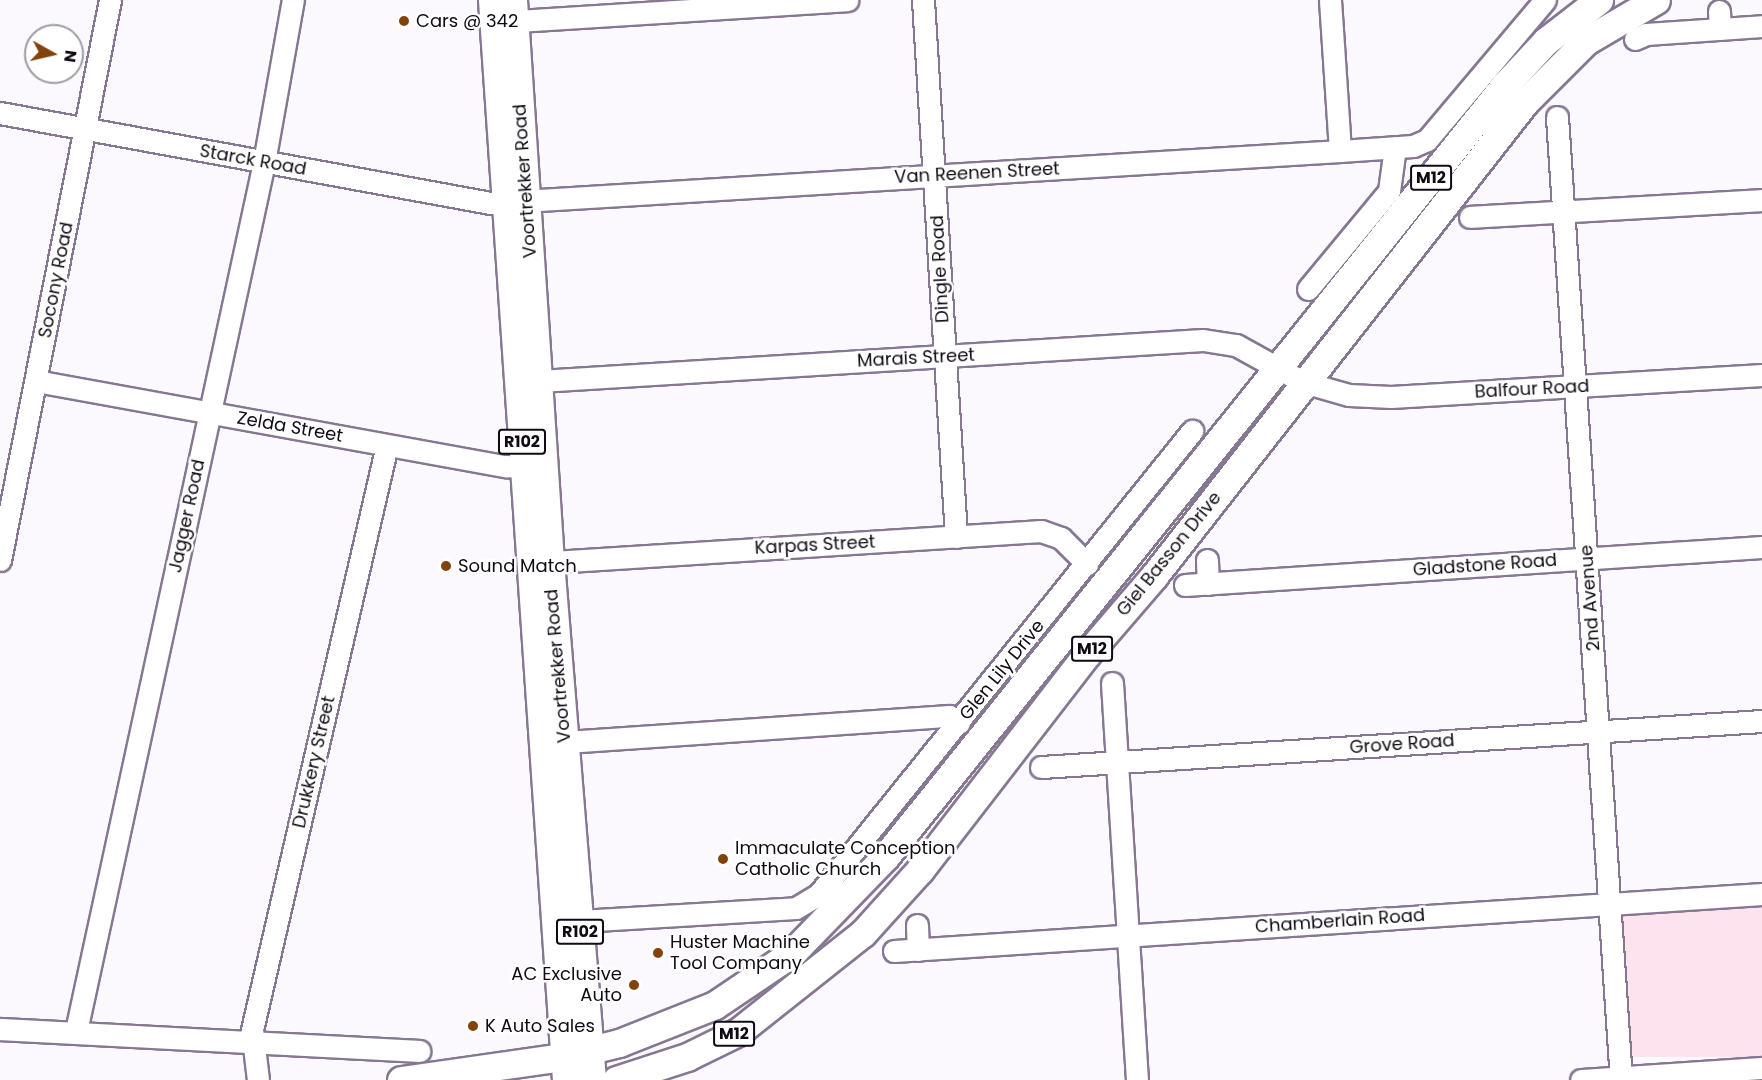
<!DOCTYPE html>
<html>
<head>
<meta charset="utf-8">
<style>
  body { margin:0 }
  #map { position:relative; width:1762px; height:1080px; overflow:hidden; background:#fbf8fe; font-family:Poppins,sans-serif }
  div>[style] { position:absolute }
  .green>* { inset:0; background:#fde3ed; transform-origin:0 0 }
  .roads { filter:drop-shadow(2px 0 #867792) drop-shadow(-2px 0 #867792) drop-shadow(0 2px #867792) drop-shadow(0 -2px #867792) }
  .minor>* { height:21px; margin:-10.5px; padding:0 10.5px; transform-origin:10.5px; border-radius:10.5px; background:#fff }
  .major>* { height:27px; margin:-13.5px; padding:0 13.5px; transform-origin:13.5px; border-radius:13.5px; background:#fff }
  .dots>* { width:16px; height:16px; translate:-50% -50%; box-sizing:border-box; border:3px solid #fff; border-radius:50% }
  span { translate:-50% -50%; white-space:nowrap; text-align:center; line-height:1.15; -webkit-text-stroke:5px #fff; paint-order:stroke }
  .shield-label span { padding:2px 4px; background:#fff; border:2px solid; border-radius:4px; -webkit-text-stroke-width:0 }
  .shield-label { font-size:16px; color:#100a14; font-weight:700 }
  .poi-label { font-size:18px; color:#100a14 }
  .left { translate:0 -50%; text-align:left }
  .right { translate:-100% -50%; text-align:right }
  .street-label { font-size:18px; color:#100a14 }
  .north { position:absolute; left:24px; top:24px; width:60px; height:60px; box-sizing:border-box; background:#fff; border:2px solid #9f9da1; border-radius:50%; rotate:98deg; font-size:16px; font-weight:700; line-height:24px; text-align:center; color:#100a14 }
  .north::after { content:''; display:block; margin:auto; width:21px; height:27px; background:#83420a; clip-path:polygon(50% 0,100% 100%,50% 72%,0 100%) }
</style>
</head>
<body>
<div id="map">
  <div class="green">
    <i style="left:1762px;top:906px;width:151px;height:139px;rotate:90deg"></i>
  </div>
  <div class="roads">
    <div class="minor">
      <i style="left:923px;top:0;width:538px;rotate:86.48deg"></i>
      <i style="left:1330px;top:0;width:151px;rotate:86.2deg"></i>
      <i style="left:1719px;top:11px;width:18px;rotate:87deg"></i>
      <i style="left:500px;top:22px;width:348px;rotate:-3.6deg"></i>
      <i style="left:1635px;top:39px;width:12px;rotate:-24deg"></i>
      <i style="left:1646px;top:34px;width:116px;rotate:-3.9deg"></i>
      <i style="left:0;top:113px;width:498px;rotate:10.4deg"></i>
      <i style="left:490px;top:203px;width:852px;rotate:-3.5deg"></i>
      <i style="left:1340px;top:151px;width:73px;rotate:-3.9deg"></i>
      <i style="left:1413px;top:146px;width:15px;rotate:-23deg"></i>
      <i style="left:1427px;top:140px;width:183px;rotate:-49.9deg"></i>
      <i style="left:1557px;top:117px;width:965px;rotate:86.2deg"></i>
      <i style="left:1470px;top:217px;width:292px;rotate:-3.3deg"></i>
      <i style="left:1308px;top:289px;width:127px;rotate:-50.4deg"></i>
      <i style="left:1389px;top:191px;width:44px;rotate:-82.2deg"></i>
      <i style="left:36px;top:381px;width:478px;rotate:10.3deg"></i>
      <i style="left:506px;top:466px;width:31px;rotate:4deg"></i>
      <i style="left:523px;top:382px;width:681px;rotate:-3.53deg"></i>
      <i style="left:1203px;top:340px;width:33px;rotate:9deg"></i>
      <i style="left:1236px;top:345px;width:77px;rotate:28.9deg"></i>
      <i style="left:1303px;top:382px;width:48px;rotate:15.8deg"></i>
      <i style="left:1349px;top:395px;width:42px;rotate:2.7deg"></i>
      <i style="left:1391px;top:397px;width:372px;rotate:-3.4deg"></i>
      <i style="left:0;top:560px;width:571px;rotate:-78.89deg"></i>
      <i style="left:1207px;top:560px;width:24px;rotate:88deg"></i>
      <i style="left:537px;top:563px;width:505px;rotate:-3.63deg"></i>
      <i style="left:1041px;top:531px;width:21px;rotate:19deg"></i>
      <i style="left:1061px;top:538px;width:37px;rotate:45deg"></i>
      <i style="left:1185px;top:585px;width:578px;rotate:-3.77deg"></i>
      <i style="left:1112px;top:683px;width:398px;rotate:86.4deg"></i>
      <i style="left:551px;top:743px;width:399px;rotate:-3.9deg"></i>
      <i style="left:949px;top:716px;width:12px;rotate:35deg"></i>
      <i style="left:1041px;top:767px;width:722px;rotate:-3.65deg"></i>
      <i style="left:579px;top:921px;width:217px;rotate:-3.4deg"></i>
      <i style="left:796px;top:908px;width:27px;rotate:-31deg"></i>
      <i style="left:819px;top:894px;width:595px;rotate:-51.14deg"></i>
      <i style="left:917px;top:925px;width:25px;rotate:88deg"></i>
      <i style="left:894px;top:951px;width:870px;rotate:-3.76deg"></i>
      <i style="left:0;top:1029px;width:420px;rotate:3deg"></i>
      <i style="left:76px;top:1031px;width:889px;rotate:-77.79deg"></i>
      <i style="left:264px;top:162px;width:165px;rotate:-79.9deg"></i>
      <i style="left:258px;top:1080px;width:50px;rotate:-96.8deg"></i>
      <i style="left:252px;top:1030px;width:600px;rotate:-77.01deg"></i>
      <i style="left:1581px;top:1080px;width:181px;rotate:-3.8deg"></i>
    </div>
    <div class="major">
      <i style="left:492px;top:0;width:1083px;rotate:86.08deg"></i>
      <i style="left:513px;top:0;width:562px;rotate:86.23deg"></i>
      <i style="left:550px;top:561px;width:521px;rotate:85.37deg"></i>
      <i style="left:401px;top:1080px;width:164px;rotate:-8.1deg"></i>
      <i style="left:563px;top:1057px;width:58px;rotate:-14deg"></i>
      <i style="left:619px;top:1043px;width:103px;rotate:-21.6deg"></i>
      <i style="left:715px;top:1005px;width:93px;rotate:-34deg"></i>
      <i style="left:792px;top:953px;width:135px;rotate:-45.9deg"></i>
      <i style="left:886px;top:856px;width:987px;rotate:-51.25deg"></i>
      <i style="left:1504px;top:86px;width:62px;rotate:-47deg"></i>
      <i style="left:1546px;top:41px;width:67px;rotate:-37.7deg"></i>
      <i style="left:616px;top:1080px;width:75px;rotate:-17.9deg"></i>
      <i style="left:687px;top:1057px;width:57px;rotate:-26.1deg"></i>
      <i style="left:738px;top:1032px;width:159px;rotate:-38.4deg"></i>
      <i style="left:863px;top:933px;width:85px;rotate:-47.9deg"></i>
      <i style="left:920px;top:870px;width:273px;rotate:-52.3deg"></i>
      <i style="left:1087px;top:654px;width:103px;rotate:-49.3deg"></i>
      <i style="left:1154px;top:576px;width:602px;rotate:-51.95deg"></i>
      <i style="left:1525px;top:102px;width:86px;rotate:-45deg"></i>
      <i style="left:1586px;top:41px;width:81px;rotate:-30.4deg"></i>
    </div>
  </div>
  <div class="dots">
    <i style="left:404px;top:21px;background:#83420a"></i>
    <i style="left:446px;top:566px;background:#83420a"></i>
    <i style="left:723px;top:859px;background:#83420a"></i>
    <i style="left:658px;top:953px;background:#83420a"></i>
    <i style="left:634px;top:985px;background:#83420a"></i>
    <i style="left:473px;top:1026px;background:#83420a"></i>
  </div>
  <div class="shield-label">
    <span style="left:1431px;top:178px">M12</span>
    <span style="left:522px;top:442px">R102</span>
    <span style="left:1092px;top:649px">M12</span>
    <span style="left:580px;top:932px">R102</span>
    <span style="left:734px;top:1034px">M12</span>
  </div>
  <div class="poi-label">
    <span class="left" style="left:416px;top:21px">Cars @ 342</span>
    <span class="left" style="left:458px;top:566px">Sound Match</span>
    <span class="left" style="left:735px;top:859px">Immaculate Conception<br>Catholic Church</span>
    <span class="left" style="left:670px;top:953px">Huster Machine<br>Tool Company</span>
    <span class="right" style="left:622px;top:985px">AC Exclusive<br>Auto</span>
    <span class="left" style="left:485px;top:1026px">K Auto Sales</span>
  </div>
  <div class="street-label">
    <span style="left:253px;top:160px;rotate:10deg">Starck Road</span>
    <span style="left:977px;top:173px;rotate:-3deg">Van Reenen Street</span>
    <span style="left:525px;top:181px;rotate:-94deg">Voortrekker Road</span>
    <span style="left:940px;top:269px;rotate:-93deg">Dingle Road</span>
    <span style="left:56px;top:280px;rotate:-79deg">Socony Road</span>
    <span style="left:916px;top:358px;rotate:-3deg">Marais Street</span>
    <span style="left:1532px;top:389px;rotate:-3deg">Balfour Road</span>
    <span style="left:290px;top:427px;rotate:10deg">Zelda Street</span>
    <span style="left:187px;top:516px;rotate:-78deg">Jagger Road</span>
    <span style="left:815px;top:545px;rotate:-3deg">Karpas Street</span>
    <span style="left:1169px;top:554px;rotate:-51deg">Giel Basson Drive</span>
    <span style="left:1485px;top:565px;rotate:-4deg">Gladstone Road</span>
    <span style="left:1590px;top:598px;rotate:-94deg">2nd Avenue</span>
    <span style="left:558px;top:666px;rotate:-95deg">Voortrekker Road</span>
    <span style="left:1002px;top:670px;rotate:-51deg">Glen Lily Drive</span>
    <span style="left:1402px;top:744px;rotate:-4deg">Grove Road</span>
    <span style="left:314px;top:762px;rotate:-77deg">Drukkery Street</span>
    <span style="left:1340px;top:921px;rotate:-4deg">Chamberlain Road</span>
  </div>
  <div class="north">N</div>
</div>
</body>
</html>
